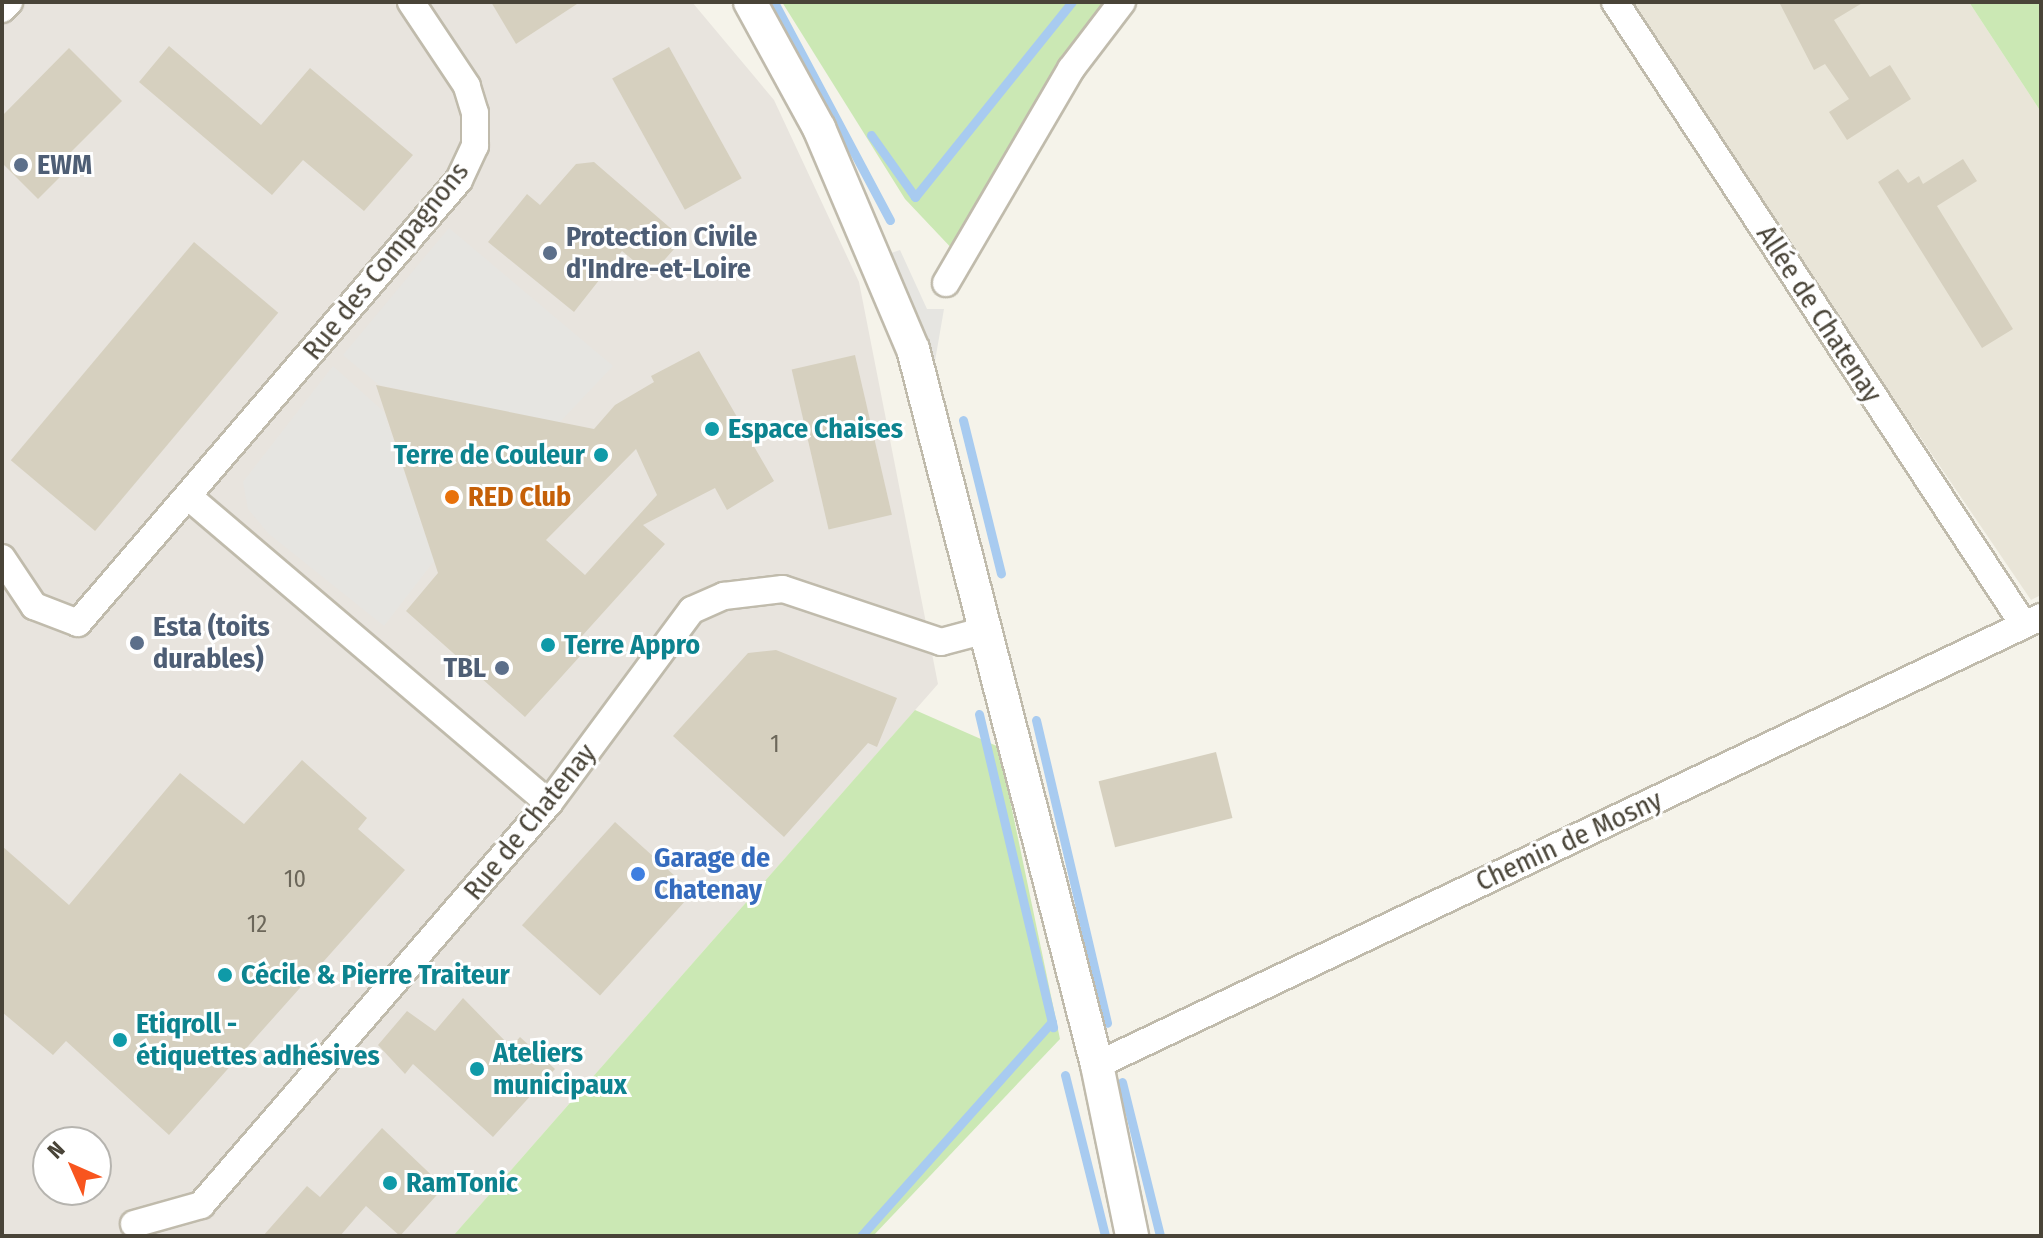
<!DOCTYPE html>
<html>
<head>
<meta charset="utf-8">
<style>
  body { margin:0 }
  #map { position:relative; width:2043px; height:1238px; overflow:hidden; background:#f5f3ea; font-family:"Fira Sans Condensed",sans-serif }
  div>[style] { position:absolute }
  .residential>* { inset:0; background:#e9e5d8 }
  .industrial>* { inset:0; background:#e8e4de }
  .green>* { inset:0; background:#cbe8b4 }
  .parking>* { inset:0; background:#e6e5e1 }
  .stream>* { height:9px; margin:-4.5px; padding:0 4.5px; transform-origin:4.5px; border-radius:4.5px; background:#a8cbf0 }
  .building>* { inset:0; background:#d6d0bf; transform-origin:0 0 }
  .roads { filter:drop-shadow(2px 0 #c0bbac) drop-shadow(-2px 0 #c0bbac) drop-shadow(0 2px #c0bbac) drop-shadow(0 -2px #c0bbac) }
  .minor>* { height:26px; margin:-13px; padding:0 13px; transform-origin:13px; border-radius:13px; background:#fff }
  .tertiary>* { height:32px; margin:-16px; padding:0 16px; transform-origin:16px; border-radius:16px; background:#fff }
  .dots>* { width:22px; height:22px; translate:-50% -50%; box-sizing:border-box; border:4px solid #fff; border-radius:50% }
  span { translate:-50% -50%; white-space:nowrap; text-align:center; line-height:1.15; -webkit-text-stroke:6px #fff; paint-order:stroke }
  .number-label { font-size:24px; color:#6c675a }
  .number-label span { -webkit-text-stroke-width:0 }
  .service-label { font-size:28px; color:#4e5e75; font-weight:700 }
  .left { translate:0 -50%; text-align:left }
  .right { translate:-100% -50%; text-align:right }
  .street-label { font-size:28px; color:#494438 }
  .culture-label { font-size:28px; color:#0d838f; font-weight:700 }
  .food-label { font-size:28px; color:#c56008; font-weight:700 }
  .shop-label { font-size:28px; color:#366cbe; font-weight:700 }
  .frame { position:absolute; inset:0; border:4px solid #494438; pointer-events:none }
  .north { position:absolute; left:32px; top:1126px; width:80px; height:80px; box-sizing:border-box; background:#fff; border:2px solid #b6b4af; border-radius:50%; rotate:315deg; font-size:22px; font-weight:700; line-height:32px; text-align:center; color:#494438 }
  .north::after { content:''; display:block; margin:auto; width:28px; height:36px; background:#f8551e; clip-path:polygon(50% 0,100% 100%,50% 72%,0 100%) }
</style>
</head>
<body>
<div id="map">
  <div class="residential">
    <i style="clip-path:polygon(1624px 2px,1969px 2px,2041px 112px,2041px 595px,2031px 600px)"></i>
  </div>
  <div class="industrial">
    <i style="clip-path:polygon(evenodd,2px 2px,692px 2px,774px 100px,859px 282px,938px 684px,453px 1236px,2px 1236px,2px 2px,48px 1142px,96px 1142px,96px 1190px,48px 1190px,48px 1142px)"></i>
  </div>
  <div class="green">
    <i style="clip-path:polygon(782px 2px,1122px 2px,957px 254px,905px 199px)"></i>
    <i style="clip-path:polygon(1969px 2px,2041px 2px,2041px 112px)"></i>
    <i style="clip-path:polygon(915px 710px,999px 747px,1060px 1039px,873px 1236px,453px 1236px)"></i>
  </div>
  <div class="parking">
    <i style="clip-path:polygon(449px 228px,613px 366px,559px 423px,379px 385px,343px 355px)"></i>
    <i style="clip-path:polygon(900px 250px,927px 309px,944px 309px,935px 361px,891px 253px)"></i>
    <i style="clip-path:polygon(333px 366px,384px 412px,434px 561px,384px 626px,269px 534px,248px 509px,243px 482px)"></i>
  </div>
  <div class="stream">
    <i style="left:774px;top:2px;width:247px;rotate:62deg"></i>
    <i style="left:871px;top:135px;width:76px;rotate:54.6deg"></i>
    <i style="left:915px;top:197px;width:250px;rotate:-51.2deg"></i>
    <i style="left:963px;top:420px;width:158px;rotate:76.1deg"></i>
    <i style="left:979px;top:714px;width:322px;rotate:76.7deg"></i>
    <i style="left:1036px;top:720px;width:311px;rotate:76.8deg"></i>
    <i style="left:1065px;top:1075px;width:166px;rotate:76deg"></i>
    <i style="left:1122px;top:1082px;width:159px;rotate:76.1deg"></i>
    <i style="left:861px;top:1236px;width:287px;rotate:-48.3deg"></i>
  </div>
  <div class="building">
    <i style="clip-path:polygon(491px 2px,580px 2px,516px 44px)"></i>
    <i style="clip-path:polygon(1779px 2px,1864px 2px,1834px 20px,1870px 77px,1890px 65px,1911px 99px,1847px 140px,1829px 112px,1849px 99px,1825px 64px,1814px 70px)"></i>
    <i style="clip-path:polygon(169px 46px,261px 125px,310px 68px,413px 155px,364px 211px,303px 160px,272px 195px,139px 82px)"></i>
    <i style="left:669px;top:47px;width:150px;height:65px;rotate:61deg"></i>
    <i style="clip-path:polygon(69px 48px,122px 101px,59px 164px,66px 171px,38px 199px,2px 163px,2px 116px)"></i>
    <i style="clip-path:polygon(1963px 159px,1977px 181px,1937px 206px,2013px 329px,1982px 348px,1878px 182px,1898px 169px,1908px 183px,1919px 176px,1923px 184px)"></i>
    <i style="clip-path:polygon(594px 162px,683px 239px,651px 275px,622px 251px,574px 312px,488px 242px,527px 194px,540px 205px,576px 164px)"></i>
    <i style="left:194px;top:242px;width:110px;height:285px;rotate:40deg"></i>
    <i style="clip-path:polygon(evenodd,699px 351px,774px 481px,727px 510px,715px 488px,643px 525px,665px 544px,573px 646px,582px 654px,525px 717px,406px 611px,438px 573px,376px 385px,594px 429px,615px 405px,654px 382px,651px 376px,699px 351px,636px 449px,657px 495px,585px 575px,546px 540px,636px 449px)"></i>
    <i style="left:855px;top:355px;width:164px;height:65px;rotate:77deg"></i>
    <i style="clip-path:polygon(776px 650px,897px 698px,877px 747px,868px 743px,784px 837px,673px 736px,748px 653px)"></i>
    <i style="left:1216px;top:752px;width:68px;height:121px;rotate:76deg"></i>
    <i style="clip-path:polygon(302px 760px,367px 818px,358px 829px,405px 870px,169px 1135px,66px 1041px,53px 1055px,2px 1012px,2px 846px,69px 905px,180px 773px,244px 824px)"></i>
    <i style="left:615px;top:822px;width:105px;height:139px;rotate:42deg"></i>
    <i style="clip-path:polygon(463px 998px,511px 1047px,520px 1037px,555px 1069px,493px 1137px,413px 1064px,405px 1074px,378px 1045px,407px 1011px,435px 1031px)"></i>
    <i style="clip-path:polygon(382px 1128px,444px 1187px,400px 1236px,366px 1206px,340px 1236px,263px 1236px,307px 1186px,320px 1197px)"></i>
  </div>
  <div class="roads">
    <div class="minor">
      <i style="left:1615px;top:2px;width:745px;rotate:56.72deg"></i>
      <i style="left:2px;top:9px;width:10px;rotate:-45deg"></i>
      <i style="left:946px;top:283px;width:248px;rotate:-59.7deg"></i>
      <i style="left:1071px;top:69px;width:84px;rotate:-52.7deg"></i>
      <i style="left:189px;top:497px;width:472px;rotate:40.4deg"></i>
      <i style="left:2px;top:558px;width:58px;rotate:56.3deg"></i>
      <i style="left:34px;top:606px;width:47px;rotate:21.1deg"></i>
      <i style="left:78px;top:623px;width:584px;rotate:-49.3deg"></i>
      <i style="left:459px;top:180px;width:38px;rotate:-65deg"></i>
      <i style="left:475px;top:146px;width:33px;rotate:-90deg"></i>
      <i style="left:475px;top:113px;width:28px;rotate:-107deg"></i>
      <i style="left:467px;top:86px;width:101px;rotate:-123.7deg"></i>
      <i style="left:1097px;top:1065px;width:1045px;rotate:-25.39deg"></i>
      <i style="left:134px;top:1224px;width:70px;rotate:-15.8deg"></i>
      <i style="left:201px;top:1205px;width:532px;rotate:-49.12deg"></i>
      <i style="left:549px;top:803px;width:240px;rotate:-53.5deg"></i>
      <i style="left:692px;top:610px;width:35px;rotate:-24deg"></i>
      <i style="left:724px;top:596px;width:59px;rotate:-6.8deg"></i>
      <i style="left:783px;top:589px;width:167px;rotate:18.5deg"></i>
      <i style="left:941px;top:642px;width:47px;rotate:-14.9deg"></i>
    </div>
    <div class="tertiary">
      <i style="left:750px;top:2px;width:144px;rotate:61.3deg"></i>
      <i style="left:819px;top:128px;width:240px;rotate:67deg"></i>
      <i style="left:913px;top:349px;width:739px;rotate:75.59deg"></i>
      <i style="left:1097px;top:1065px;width:175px;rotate:78.4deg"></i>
    </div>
  </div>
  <div class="dots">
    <i style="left:21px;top:165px;background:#5c6f8a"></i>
    <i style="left:550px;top:253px;background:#5c6f8a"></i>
    <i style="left:712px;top:429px;background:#0f9aa8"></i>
    <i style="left:601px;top:455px;background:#0f9aa8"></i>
    <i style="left:452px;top:497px;background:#e8710a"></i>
    <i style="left:137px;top:643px;background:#5c6f8a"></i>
    <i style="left:548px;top:645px;background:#0f9aa8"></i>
    <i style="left:502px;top:668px;background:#5c6f8a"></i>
    <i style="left:638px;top:874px;background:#3f7fe0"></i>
    <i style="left:225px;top:975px;background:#0f9aa8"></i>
    <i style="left:120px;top:1040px;background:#0f9aa8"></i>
    <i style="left:477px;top:1069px;background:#0f9aa8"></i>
    <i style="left:390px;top:1183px;background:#0f9aa8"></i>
  </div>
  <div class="number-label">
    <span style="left:775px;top:745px">1</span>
    <span style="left:295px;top:880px">10</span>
    <span style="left:257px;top:925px">12</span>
  </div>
  <div class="service-label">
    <span class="left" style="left:37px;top:165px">EWM</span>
    <span class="left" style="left:566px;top:253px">Protection Civile<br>d'Indre-et-Loire</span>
    <span class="left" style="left:153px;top:643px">Esta (toits<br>durables)</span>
    <span class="right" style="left:486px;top:668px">TBL</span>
  </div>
  <div class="street-label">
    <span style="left:386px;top:261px;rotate:-51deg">Rue des Compagnons</span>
    <span style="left:1819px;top:314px;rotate:57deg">Allée de Chatenay</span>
    <span style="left:530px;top:822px;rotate:-51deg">Rue de Chatenay</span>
    <span style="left:1569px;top:841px;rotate:-25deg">Chemin de Mosny</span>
  </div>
  <div class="culture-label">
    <span class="left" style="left:728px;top:429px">Espace Chaises</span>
    <span class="right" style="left:585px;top:455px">Terre de Couleur</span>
    <span class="left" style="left:564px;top:645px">Terre Appro</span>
    <span class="left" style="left:241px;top:975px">Cécile &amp; Pierre Traiteur</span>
    <span class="left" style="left:136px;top:1040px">Etiqroll -<br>étiquettes adhésives</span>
    <span class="left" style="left:493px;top:1069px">Ateliers<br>municipaux</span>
    <span class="left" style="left:406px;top:1183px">RamTonic</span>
  </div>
  <div class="food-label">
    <span class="left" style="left:468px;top:497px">RED Club</span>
  </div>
  <div class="shop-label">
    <span class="left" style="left:654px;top:874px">Garage de<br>Chatenay</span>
  </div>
  <div class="frame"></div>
  <div class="north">N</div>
</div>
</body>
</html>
